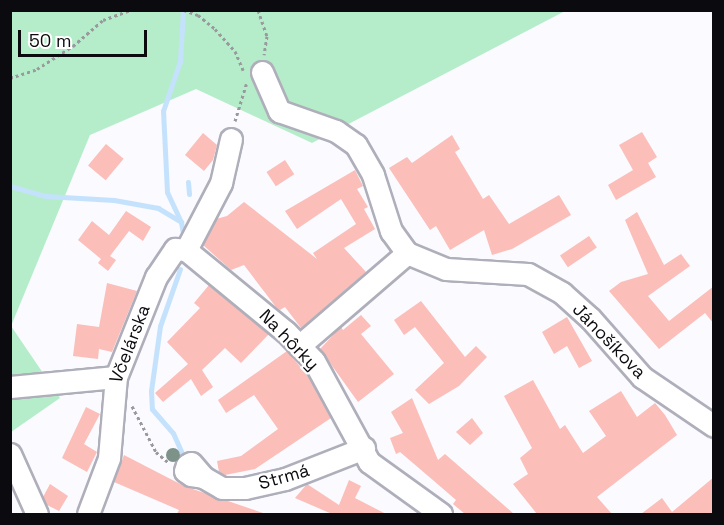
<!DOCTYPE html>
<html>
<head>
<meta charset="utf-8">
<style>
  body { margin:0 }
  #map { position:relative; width:724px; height:525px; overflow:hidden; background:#fafaff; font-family:"Space Grotesk",sans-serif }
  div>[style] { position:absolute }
  .green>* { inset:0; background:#b5edca }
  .stream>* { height:5px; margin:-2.5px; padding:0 2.5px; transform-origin:2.5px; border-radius:2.5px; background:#c5e2fc }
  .building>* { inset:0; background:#fbbeb9; transform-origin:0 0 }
  .path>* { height:3px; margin-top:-1.5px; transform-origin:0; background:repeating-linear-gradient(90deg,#99999e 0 3px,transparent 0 6px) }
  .roads { filter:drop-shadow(2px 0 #afafbb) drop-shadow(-2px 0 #afafbb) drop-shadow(0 2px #afafbb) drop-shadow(0 -2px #afafbb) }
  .minor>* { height:21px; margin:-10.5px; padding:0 10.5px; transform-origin:10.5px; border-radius:10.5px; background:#fff }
  .trees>* { width:14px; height:14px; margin:-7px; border-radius:50%; background:#7d938a }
  span { translate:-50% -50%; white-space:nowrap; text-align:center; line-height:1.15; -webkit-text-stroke:4.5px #fff; paint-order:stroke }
  .street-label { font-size:18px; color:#0b0b0f }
  .frame { position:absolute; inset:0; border:12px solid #0b0b0f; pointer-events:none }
  .scale { position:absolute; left:18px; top:30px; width:129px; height:27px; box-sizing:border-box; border:3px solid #0b0b0f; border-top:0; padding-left:8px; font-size:18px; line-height:21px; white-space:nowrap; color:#0b0b0f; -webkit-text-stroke:4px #fff; paint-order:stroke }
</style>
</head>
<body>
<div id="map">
  <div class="green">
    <i style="clip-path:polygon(11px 11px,565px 11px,312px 143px,196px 89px,90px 135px,11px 326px,60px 398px,11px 432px)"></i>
  </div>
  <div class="stream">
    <i style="left:188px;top:182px;width:12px;rotate:85deg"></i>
    <i style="left:10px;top:186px;width:37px;rotate:16deg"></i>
    <i style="left:46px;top:196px;width:68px;rotate:3.4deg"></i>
    <i style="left:114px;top:200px;width:45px;rotate:10.3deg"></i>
    <i style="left:158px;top:208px;width:27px;rotate:31deg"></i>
    <i style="left:181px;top:222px;width:11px;rotate:80deg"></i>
    <i style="left:181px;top:222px;width:33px;rotate:-115deg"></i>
    <i style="left:167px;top:192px;width:81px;rotate:-92.8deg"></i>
    <i style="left:163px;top:111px;width:53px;rotate:-71.2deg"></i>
    <i style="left:180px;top:61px;width:51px;rotate:-86.6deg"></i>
    <i style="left:180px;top:269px;width:60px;rotate:109.3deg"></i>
    <i style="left:160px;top:326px;width:66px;rotate:97.9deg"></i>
    <i style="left:151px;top:391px;width:18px;rotate:87deg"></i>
    <i style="left:152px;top:409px;width:32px;rotate:49deg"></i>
    <i style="left:173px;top:433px;width:20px;rotate:66deg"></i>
  </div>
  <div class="building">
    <i style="clip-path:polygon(642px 132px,657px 157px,648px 163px,656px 177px,616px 200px,608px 185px,633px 170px,619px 145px)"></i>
    <i style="clip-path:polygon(203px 133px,217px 145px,213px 160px,204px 171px,185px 155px)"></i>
    <i style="clip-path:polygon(452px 135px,460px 149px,455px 152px,483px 199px,489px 195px,509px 224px,559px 195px,571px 215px,512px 249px,492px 255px,484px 230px,450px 250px,436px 226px,430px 230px,389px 168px,407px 157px,412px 163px)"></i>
    <i style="left:106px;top:144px;width:23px;height:28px;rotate:40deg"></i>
    <i style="left:285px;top:160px;width:17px;height:22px;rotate:57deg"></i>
    <i style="clip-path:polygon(355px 170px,363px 186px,357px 189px,368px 207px,364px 209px,375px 229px,344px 248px,366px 272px,301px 328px,285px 307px,280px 310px,276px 307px,244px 265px,231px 270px,203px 245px,216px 219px,227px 216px,244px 202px,317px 259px,313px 253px,356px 224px,341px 199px,297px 229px,285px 211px)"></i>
    <i style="clip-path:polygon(126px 211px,151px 227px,143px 241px,129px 231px,110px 256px,116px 260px,108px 271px,98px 263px,101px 259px,78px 240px,92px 221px,109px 235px)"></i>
    <i style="clip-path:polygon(637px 212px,664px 265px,681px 254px,690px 266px,648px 296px,669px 321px,714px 286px,714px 324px,705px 313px,659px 349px,609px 291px,621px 282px,648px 274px,625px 220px)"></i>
    <i style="left:589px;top:236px;width:14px;height:35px;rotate:56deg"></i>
    <i style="clip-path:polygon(107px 283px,137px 291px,112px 352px,99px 349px,98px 359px,73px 356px,77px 324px,99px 327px)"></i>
    <i style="clip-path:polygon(209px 285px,269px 334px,241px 363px,225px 348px,202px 370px,213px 387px,201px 396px,191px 379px,163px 402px,155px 393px,188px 364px,167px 342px,200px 308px,194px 303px)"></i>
    <i style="clip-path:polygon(421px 301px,465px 357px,476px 346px,487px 357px,459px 386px,429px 404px,415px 390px,444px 363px,415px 327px,404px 335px,394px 320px)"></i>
    <i style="clip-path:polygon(361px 315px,371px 326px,361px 334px,394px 374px,358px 402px,320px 349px,341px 327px,343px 330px)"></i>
    <i style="clip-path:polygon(567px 317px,592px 361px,579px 368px,567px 346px,554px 354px,542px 332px)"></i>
    <i style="clip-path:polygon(287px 351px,308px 376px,331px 418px,255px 469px,225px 475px,219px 472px,217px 461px,241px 456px,278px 429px,254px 395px,226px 413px,218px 400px)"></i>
    <i style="clip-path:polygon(533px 380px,560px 429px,565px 425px,583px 453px,606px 436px,589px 411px,621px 391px,637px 417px,655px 403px,665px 415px,677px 435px,597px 497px,612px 514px,537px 514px,513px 484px,528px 474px,520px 458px,532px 448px,504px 396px)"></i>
    <i style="clip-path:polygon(412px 398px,438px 460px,445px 454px,514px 514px,465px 514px,453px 504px,456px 500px,434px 481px,400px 452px,396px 454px,390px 438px,403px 433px,391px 412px)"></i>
    <i style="clip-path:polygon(86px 407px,100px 414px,84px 444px,97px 452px,87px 472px,62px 458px)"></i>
    <i style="clip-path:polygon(472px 418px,483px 433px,470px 445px,456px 432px)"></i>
    <i style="clip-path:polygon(124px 455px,184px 486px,266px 514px,177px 514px,179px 510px,114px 482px)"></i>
    <i style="clip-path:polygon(714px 477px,714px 514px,641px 514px,662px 498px,672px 512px)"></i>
    <i style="clip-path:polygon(349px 480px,361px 486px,355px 498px,386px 514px,332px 514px,295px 498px,307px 484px,339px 505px)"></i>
    <i style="clip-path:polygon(50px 484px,68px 496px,59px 511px,47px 505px,43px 497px)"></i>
  </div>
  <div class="path">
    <i style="left:184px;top:10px;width:15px;rotate:20deg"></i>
    <i style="left:198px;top:15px;width:22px;rotate:39deg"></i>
    <i style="left:215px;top:29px;width:30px;rotate:48deg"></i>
    <i style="left:235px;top:51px;width:21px;rotate:67deg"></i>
    <i style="left:258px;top:10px;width:28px;rotate:71deg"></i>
    <i style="left:267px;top:36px;width:19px;rotate:99deg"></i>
    <i style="left:10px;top:78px;width:28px;rotate:-18deg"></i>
    <i style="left:37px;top:69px;width:43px;rotate:-32.6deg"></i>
    <i style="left:73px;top:46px;width:40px;rotate:-41deg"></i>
    <i style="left:103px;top:20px;width:30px;rotate:-20deg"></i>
    <i style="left:235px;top:121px;width:39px;rotate:-73deg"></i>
    <i style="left:10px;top:315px;width:1px"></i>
    <i style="left:132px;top:406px;width:52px;rotate:62.4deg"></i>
    <i style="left:156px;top:452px;width:16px;rotate:40deg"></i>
  </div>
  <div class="roads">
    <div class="minor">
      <i style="left:262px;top:72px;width:43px;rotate:66.4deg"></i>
      <i style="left:279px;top:111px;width:60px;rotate:19.3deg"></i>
      <i style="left:336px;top:131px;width:24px;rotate:35deg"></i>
      <i style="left:356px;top:145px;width:34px;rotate:60deg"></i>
      <i style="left:373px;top:175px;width:59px;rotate:72.2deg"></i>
      <i style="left:391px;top:231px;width:27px;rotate:54deg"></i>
      <i style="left:407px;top:253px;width:42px;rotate:22.3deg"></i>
      <i style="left:446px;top:269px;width:82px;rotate:3.5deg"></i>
      <i style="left:528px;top:274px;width:39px;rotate:29deg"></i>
      <i style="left:562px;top:293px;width:38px;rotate:42deg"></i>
      <i style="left:590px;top:318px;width:79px;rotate:48.6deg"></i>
      <i style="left:642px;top:377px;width:87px;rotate:34.2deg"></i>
      <i style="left:186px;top:250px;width:76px;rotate:-62.4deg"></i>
      <i style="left:221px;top:183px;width:45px;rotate:-77.2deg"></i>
      <i style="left:299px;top:346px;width:143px;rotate:-40.7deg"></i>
      <i style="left:10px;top:387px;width:106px;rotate:-5.4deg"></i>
      <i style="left:10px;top:454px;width:66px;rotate:65.8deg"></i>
      <i style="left:203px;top:477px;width:12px;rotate:-171deg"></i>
      <i style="left:191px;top:475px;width:7px;rotate:-146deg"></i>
      <i style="left:185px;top:471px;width:6px;rotate:-72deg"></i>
      <i style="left:187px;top:465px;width:4px;rotate:-27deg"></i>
      <i style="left:191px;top:463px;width:18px;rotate:49deg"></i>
      <i style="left:203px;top:477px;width:22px;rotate:30deg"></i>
      <i style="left:222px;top:488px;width:23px"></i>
      <i style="left:245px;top:488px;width:41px;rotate:-12.7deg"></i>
      <i style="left:285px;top:479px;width:85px;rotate:-21.4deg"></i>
      <i style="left:88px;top:514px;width:60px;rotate:-69.4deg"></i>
      <i style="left:109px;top:458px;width:81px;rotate:-85.1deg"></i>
      <i style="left:116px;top:377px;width:108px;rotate:-68.2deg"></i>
      <i style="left:156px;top:277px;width:34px;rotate:-56deg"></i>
      <i style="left:175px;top:249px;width:11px;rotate:5deg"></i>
      <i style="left:186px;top:250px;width:129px;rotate:39.4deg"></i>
      <i style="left:286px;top:332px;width:40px;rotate:46deg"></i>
      <i style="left:314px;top:361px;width:115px;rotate:61.4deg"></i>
      <i style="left:369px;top:462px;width:89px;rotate:35.8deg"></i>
    </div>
  </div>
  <div class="trees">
    <i style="left:173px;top:455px"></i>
  </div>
  <div class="street-label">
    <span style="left:289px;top:340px;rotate:46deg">Na hôrky</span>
    <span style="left:609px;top:341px;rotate:46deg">Jánošíkova</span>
    <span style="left:130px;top:344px;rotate:-69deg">Včelárska</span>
    <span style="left:284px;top:477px;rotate:-16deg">Strmá</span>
  </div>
  <div class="frame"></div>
  <div class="scale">50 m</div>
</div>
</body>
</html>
